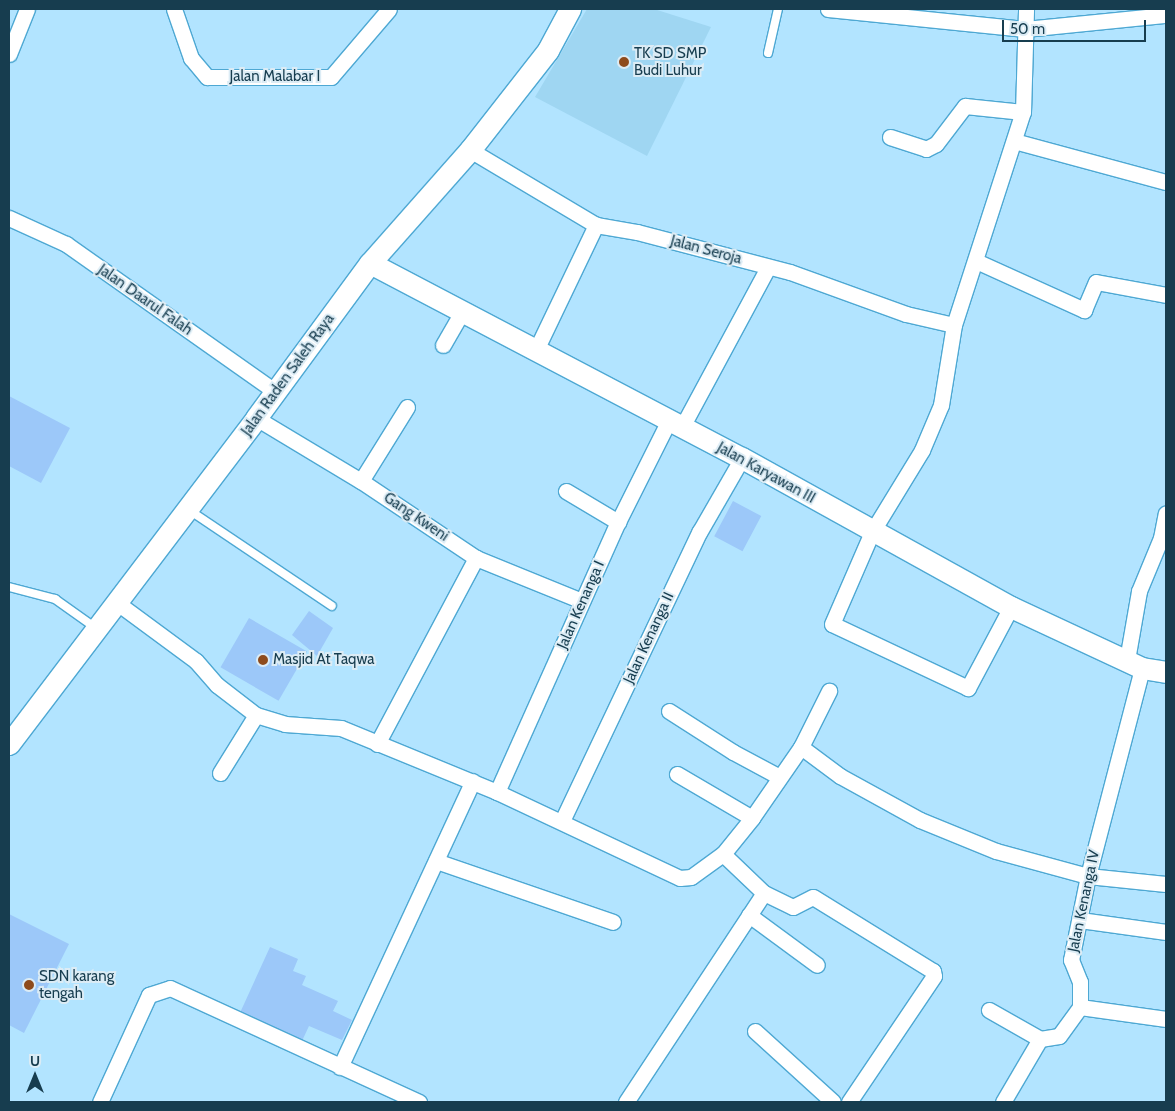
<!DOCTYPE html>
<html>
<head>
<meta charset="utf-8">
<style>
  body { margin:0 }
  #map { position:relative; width:1175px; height:1111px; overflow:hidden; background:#b2e4ff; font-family:Cabin,sans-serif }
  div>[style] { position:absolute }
  .built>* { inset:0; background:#9fd6f2 }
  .building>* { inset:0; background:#9cc8f9; transform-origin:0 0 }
  .roads { filter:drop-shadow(1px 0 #4ea8d3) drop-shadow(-1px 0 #4ea8d3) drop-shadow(0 1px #4ea8d3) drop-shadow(0 -1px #4ea8d3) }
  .lane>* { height:8px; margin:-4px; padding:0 4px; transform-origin:4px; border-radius:4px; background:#fff }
  .street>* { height:15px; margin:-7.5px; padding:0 7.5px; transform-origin:7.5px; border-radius:7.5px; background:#fff }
  .secondary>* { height:21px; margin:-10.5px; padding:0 10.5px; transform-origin:10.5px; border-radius:10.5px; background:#fff }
  .dots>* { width:14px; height:14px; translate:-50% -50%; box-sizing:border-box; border:2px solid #dcecf5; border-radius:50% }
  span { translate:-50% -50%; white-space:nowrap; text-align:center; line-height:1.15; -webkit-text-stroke:4px #dcecf5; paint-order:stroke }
  .poi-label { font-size:15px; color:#173d4f }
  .left { translate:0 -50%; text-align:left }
  .street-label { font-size:15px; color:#173d4f }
  .frame { position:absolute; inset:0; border:10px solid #173d4f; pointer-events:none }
  .north { position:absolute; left:10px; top:1051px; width:50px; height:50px; -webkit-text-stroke:4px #dcecf5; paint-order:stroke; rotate:0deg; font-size:14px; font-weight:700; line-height:20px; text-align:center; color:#173d4f }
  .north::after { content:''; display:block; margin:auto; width:18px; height:22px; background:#173d4f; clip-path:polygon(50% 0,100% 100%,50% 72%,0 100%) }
  .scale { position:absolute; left:1002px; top:20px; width:144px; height:22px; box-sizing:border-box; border:2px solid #173d4f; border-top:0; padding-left:6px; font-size:15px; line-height:18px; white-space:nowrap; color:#173d4f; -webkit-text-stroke:4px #dcecf5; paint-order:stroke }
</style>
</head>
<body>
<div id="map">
  <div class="built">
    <i style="clip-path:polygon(587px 9px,654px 9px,711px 27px,647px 156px,535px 97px)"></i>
  </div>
  <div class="building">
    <i style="clip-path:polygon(9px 396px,70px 428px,41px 483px,9px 466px)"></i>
    <i style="left:733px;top:501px;width:32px;height:40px;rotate:28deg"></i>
    <i style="clip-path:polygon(309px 611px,333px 628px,317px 656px,292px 635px)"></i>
    <i style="left:249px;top:618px;width:67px;height:57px;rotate:30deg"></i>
    <i style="clip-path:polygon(9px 914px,69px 944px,24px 1033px,9px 1025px)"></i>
    <i style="clip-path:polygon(270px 947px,298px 959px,293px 971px,306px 976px,302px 985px,338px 1001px,333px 1011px,352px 1020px,342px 1040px,309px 1026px,302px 1041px,239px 1015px)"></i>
  </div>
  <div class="roads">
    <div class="lane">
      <i style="left:768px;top:53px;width:45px;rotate:-77.2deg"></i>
      <i style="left:189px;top:510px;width:172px;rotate:33.9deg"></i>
      <i style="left:9px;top:587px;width:48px;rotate:14.6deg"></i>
      <i style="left:55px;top:599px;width:50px;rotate:35.3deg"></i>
    </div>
    <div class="street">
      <i style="left:174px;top:9px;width:52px;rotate:70.9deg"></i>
      <i style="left:191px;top:58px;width:25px;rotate:50deg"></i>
      <i style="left:207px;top:77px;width:124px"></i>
      <i style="left:331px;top:77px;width:89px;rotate:-49.5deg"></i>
      <i style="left:828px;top:9px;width:198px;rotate:5.8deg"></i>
      <i style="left:1025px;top:29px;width:142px;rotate:-5.7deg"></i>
      <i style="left:9px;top:54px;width:48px;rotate:-68.2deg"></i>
      <i style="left:890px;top:137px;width:38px;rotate:18deg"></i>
      <i style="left:926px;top:149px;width:11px;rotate:-27deg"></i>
      <i style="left:936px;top:144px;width:48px;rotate:-52.7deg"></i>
      <i style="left:965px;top:106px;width:58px;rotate:5.9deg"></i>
      <i style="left:1014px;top:141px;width:157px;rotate:15.1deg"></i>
      <i style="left:470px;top:150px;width:147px;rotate:30.8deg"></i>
      <i style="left:596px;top:225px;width:42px;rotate:9.7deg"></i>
      <i style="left:637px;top:232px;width:158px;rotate:14.7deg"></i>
      <i style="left:790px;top:272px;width:123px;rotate:19.9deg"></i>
      <i style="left:906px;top:314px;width:49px;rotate:12.9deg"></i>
      <i style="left:9px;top:218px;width:63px;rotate:24.5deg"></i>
      <i style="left:66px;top:244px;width:257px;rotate:35.2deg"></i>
      <i style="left:976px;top:261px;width:119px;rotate:24.4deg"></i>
      <i style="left:1084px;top:310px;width:30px;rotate:-67deg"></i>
      <i style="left:1096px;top:282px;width:71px;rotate:10.5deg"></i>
      <i style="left:443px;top:345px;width:38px;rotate:-60deg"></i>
      <i style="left:536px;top:350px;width:139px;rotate:-64.4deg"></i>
      <i style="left:256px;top:418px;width:122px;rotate:31deg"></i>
      <i style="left:361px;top:481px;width:138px;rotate:33.8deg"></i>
      <i style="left:476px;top:558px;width:114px;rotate:22.1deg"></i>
      <i style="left:682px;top:427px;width:182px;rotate:-61.7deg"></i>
      <i style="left:361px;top:481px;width:87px;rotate:-58.1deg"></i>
      <i style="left:566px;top:491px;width:61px;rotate:30.8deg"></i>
      <i style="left:116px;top:602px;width:99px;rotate:36.4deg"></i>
      <i style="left:196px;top:661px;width:32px;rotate:49deg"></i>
      <i style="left:217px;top:685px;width:49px;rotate:37.6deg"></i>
      <i style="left:256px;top:715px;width:30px;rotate:17deg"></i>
      <i style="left:285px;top:724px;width:56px;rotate:4.1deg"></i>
      <i style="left:341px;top:728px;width:169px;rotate:22.3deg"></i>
      <i style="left:497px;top:792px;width:202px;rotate:25.2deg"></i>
      <i style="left:680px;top:878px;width:11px;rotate:-5deg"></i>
      <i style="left:691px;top:877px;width:39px;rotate:-36deg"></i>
      <i style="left:723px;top:854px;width:46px;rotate:-51.1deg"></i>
      <i style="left:752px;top:818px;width:86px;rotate:-55.4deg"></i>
      <i style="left:801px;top:747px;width:63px;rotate:-63.4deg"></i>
      <i style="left:1011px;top:607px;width:92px;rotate:118deg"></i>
      <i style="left:968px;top:688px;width:150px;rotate:-154.8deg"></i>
      <i style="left:832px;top:624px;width:100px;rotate:-66.5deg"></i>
      <i style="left:872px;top:532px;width:96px;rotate:-58.6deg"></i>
      <i style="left:922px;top:450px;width:49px;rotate:-67.1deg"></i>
      <i style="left:941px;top:405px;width:81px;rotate:-80.8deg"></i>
      <i style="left:954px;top:325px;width:224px;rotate:-72.1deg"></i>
      <i style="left:1023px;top:112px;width:103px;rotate:-88.3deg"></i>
      <i style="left:1127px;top:660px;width:70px;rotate:-80.1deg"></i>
      <i style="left:1139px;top:591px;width:57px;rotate:-67.5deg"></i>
      <i style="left:1161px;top:538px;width:25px;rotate:-79deg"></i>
      <i style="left:669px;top:711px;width:76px;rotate:32.6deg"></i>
      <i style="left:733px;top:752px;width:51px;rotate:28.1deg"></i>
      <i style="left:377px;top:744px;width:211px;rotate:-62deg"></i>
      <i style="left:801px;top:747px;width:49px;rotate:36.6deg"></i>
      <i style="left:840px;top:776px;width:91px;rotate:28.8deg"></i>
      <i style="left:920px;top:820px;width:82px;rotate:22.2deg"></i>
      <i style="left:996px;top:851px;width:95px;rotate:15.2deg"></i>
      <i style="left:1088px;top:876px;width:78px;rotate:5.9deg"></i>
      <i style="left:220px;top:773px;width:68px;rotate:-58.2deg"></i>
      <i style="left:677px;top:774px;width:87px;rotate:30.4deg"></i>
      <i style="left:497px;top:792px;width:296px;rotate:-65.9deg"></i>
      <i style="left:618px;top:522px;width:114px;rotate:-63.4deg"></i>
      <i style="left:562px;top:821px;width:321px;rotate:-64.6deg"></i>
      <i style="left:700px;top:531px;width:84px;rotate:-60.1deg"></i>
      <i style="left:723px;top:854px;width:57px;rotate:43.6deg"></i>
      <i style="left:764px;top:893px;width:32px;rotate:26deg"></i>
      <i style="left:793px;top:907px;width:22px;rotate:-27deg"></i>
      <i style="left:813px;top:897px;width:141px;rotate:31.7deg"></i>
      <i style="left:933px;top:971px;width:5px;rotate:79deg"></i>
      <i style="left:934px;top:976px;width:152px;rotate:124deg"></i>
      <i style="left:436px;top:861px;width:187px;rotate:19deg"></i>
      <i style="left:749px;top:915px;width:84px;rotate:36.3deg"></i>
      <i style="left:1080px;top:920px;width:87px;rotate:7.9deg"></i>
      <i style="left:1080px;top:1007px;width:87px;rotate:7.9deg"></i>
      <i style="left:989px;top:1010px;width:59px;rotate:29.6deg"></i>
      <i style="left:755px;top:1031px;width:105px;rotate:42.3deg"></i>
      <i style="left:340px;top:1067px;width:315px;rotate:-65.1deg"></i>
      <i style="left:100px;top:1102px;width:118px;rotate:-65.4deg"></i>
      <i style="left:149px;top:995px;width:22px;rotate:-18deg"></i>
      <i style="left:170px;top:988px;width:274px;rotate:24.6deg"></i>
      <i style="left:626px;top:1102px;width:250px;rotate:-56.6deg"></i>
      <i style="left:1003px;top:1102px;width:73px;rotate:-59.6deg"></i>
      <i style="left:1040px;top:1039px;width:19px;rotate:-9deg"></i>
      <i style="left:1059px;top:1036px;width:36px;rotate:-54deg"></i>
      <i style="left:1080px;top:1007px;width:25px;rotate:-90deg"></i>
      <i style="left:1080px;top:982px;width:24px;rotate:-112deg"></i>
      <i style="left:1071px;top:960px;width:86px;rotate:-78.6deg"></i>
      <i style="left:1088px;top:876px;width:215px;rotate:-75.4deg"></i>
    </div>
    <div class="secondary">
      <i style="left:370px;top:263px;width:420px;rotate:27.7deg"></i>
      <i style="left:742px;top:458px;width:308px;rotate:29deg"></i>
      <i style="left:1011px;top:607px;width:145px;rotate:25deg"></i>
      <i style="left:1142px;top:668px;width:24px;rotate:9deg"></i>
      <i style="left:9px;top:744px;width:409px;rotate:-52.8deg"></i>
      <i style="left:256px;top:418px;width:192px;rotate:-53.7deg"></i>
      <i style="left:370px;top:263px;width:151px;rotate:-48.5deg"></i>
      <i style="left:470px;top:150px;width:127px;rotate:-52deg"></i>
      <i style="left:548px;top:50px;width:47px;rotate:-61.8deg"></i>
    </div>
  </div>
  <div class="dots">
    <i style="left:624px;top:62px;background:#8e4b1c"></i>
    <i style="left:263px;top:660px;background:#8e4b1c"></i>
    <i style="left:29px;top:985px;background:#8e4b1c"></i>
  </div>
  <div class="poi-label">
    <span class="left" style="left:634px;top:62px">TK SD SMP<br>Budi Luhur</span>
    <span class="left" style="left:273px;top:660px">Masjid At Taqwa</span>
    <span class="left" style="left:39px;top:985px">SDN karang<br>tengah</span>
  </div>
  <div class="street-label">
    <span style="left:275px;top:77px">Jalan Malabar I</span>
    <span style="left:706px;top:250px;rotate:15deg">Jalan Seroja</span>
    <span style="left:145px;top:300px;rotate:35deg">Jalan Daarul Falah</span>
    <span style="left:288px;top:375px;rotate:-54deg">Jalan Raden Saleh Raya</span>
    <span style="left:766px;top:473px;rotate:29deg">Jalan Karyawan III</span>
    <span style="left:416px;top:517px;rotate:34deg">Gang Kweni</span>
    <span style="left:581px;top:605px;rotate:-66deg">Jalan Kenanga I</span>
    <span style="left:649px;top:638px;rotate:-65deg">Jalan Kenanga II</span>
    <span style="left:1084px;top:901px;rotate:-78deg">Jalan Kenanga IV</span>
  </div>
  <div class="frame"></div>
  <div class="north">U</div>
  <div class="scale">50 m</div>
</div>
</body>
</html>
